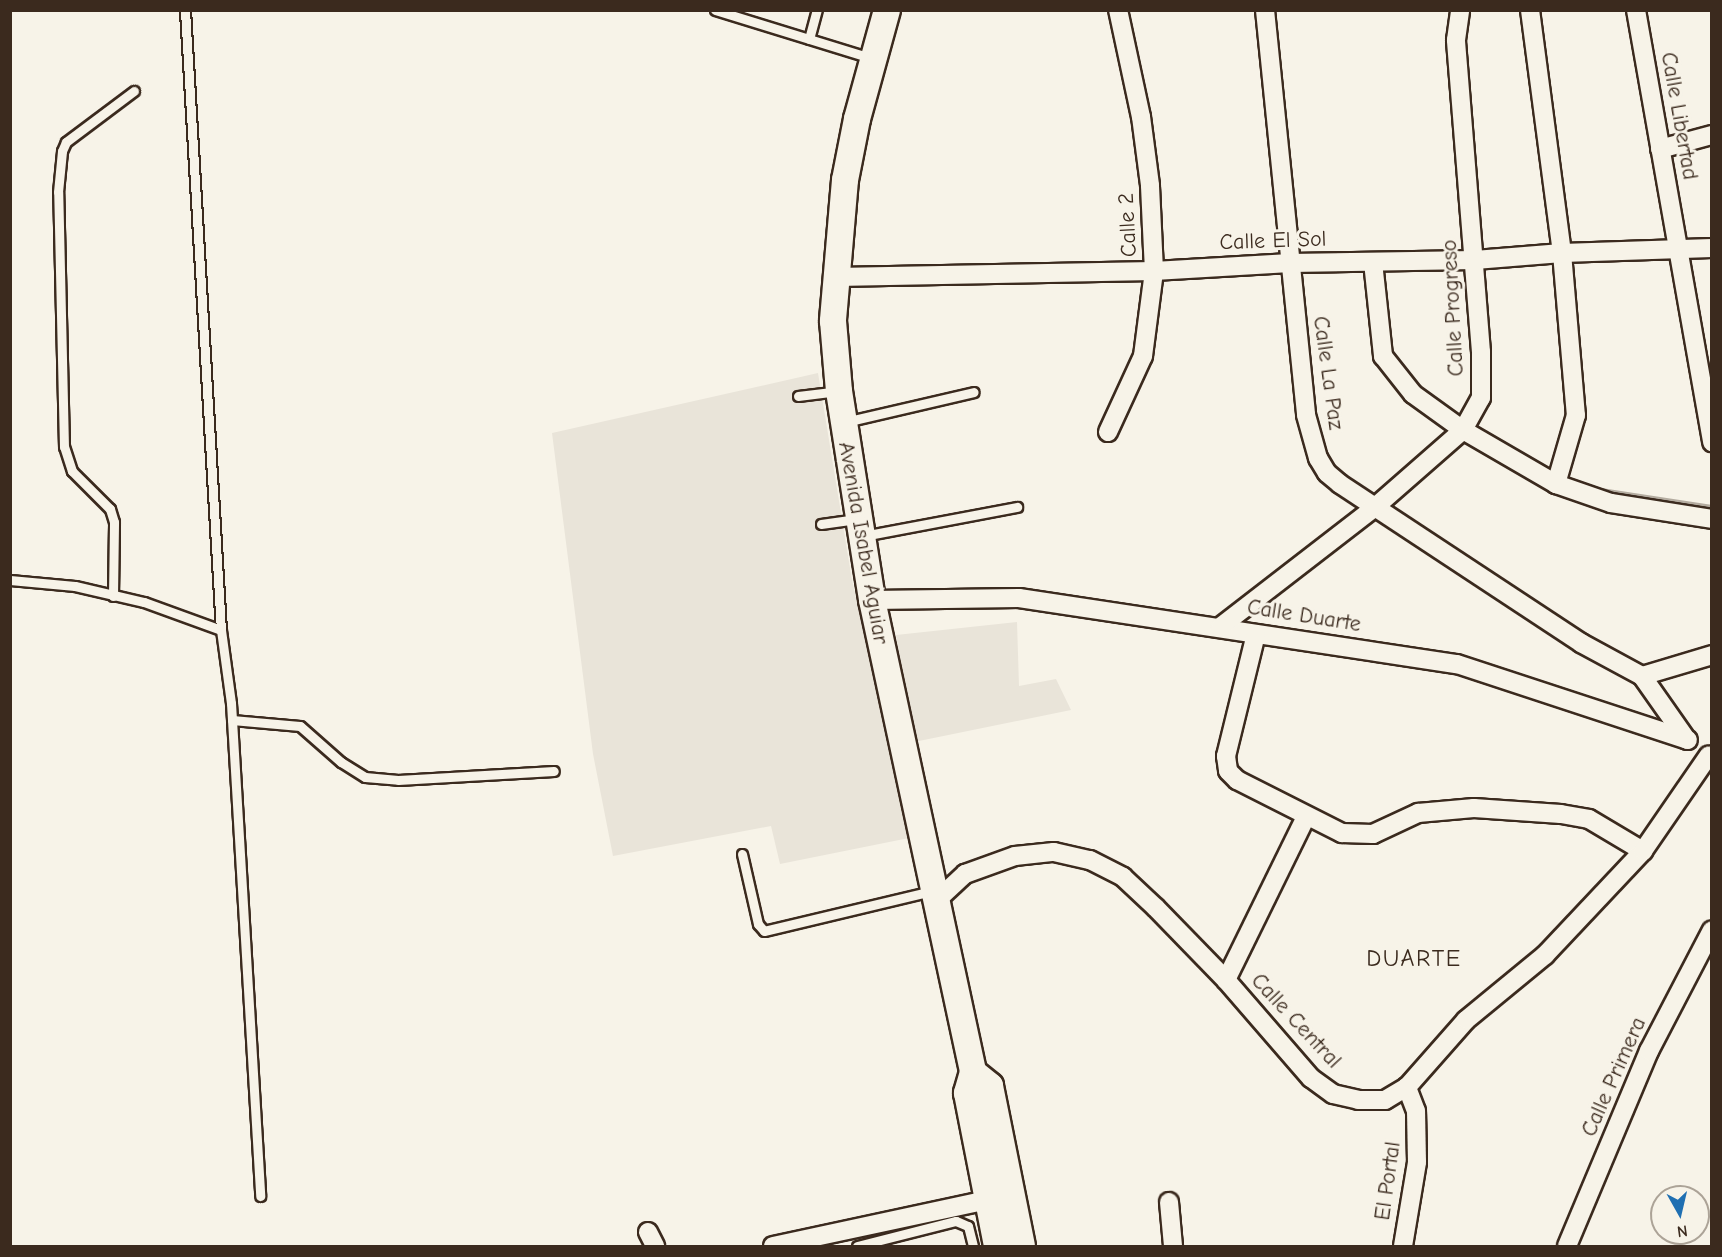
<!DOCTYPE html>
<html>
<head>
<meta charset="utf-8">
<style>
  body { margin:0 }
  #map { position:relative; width:1722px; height:1257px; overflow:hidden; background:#f7f3e8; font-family:"Comic Neue",sans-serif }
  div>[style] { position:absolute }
  .built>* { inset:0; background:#e9e4d9 }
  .stream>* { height:5px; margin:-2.5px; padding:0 2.5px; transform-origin:2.5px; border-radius:2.5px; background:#b4aca0 }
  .roads { filter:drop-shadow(2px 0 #3b2a1e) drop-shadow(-2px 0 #3b2a1e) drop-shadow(0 2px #3b2a1e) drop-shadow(0 -2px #3b2a1e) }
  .lane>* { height:9px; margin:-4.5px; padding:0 4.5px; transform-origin:4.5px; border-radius:4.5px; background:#f7f3e8 }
  .street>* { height:18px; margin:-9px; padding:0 9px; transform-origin:9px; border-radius:9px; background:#f7f3e8 }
  .secondary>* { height:26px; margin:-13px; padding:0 13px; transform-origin:13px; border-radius:13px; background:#f7f3e8 }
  span { translate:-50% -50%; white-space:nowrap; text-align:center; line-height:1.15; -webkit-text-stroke:6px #f7f3e8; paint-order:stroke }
  .street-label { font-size:22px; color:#3b2a1e }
  .neighbourhood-label { font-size:24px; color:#3b2a1e; letter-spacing:1.5px }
  .frame { position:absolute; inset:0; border:12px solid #3b2a1e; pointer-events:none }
  .north { position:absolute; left:1650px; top:1185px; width:60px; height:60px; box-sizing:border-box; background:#f7f3e8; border:2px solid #aca397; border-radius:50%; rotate:172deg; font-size:16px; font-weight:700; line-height:24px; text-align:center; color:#3b2a1e }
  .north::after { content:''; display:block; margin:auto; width:21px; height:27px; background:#1f6fb2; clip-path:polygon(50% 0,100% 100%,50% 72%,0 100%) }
</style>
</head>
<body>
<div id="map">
  <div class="built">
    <i style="clip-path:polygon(818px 373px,852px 580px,909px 838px,780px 864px,771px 826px,613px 856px,593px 754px,552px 433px)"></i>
    <i style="clip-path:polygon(1017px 622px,1019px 686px,1056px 679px,1071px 710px,914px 742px,896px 635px)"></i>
  </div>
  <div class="stream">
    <i style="left:1594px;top:489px;width:119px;rotate:8.7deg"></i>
  </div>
  <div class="roads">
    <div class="lane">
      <i style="left:185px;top:10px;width:621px;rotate:86.68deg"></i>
      <i style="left:715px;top:10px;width:163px;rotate:17.1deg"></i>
      <i style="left:809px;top:39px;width:30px;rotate:-75deg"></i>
      <i style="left:798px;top:396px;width:38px;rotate:-7deg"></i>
      <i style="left:845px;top:422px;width:132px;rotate:-13.1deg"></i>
      <i style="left:821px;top:524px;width:36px;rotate:-8deg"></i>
      <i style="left:863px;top:536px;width:157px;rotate:-10.7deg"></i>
      <i style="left:10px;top:580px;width:65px;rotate:5.3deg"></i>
      <i style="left:75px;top:586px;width:71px;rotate:13.1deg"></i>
      <i style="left:144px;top:602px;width:82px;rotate:20deg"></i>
      <i style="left:221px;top:630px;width:74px;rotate:82.2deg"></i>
      <i style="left:231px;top:703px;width:494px;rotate:86.6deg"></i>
      <i style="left:113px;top:596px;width:74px;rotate:-89.2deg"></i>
      <i style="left:114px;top:522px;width:14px;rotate:-107deg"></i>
      <i style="left:110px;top:509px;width:54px;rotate:-135deg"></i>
      <i style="left:72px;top:471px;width:25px;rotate:-108deg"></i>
      <i style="left:64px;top:447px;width:255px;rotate:-91.3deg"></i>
      <i style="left:58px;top:192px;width:41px;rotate:-84.4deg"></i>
      <i style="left:62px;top:151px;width:10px;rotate:-66deg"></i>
      <i style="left:66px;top:142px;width:85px;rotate:-36.9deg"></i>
      <i style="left:232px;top:720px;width:68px;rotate:5deg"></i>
      <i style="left:300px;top:726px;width:55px;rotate:41.3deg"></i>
      <i style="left:341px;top:762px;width:28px;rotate:32deg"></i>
      <i style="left:365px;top:777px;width:33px;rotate:5deg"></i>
      <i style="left:398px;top:780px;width:156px;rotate:-3.3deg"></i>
      <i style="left:742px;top:854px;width:72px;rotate:77.1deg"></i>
      <i style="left:758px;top:924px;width:9px;rotate:49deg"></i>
      <i style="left:764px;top:931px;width:173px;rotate:-13.4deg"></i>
      <i style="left:857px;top:1246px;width:102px;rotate:-14.2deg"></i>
      <i style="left:956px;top:1221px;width:13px;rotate:23deg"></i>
      <i style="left:968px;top:1226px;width:21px;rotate:76deg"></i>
    </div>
    <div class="street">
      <i style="left:1265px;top:10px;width:407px;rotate:84.2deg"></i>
      <i style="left:1306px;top:415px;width:45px;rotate:74.4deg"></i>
      <i style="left:1318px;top:458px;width:17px;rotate:59deg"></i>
      <i style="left:1327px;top:473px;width:17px;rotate:40deg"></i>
      <i style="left:1340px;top:484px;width:289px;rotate:33.4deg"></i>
      <i style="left:1581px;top:643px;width:69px;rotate:28.4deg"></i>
      <i style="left:1642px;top:676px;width:78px;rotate:54.9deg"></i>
      <i style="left:1530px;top:10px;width:245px;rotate:82.5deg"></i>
      <i style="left:1562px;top:253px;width:163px;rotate:85.1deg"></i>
      <i style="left:1576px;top:415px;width:72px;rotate:106.2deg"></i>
      <i style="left:1636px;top:10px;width:439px;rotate:80deg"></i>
      <i style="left:1660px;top:149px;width:54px;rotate:-15.1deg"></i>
      <i style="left:1373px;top:262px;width:95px;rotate:83.9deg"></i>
      <i style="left:1383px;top:356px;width:48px;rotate:51.7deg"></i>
      <i style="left:1413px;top:394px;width:62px;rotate:35.8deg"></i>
      <i style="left:1463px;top:430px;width:108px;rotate:30.1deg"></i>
      <i style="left:1556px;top:484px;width:58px;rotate:19.1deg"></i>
      <i style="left:1611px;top:503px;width:102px;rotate:9deg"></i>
      <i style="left:836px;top:277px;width:318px;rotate:-1.1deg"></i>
      <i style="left:1154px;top:271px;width:136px;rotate:-3.4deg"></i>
      <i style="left:1290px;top:263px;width:185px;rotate:-0.9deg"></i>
      <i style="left:1475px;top:260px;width:87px;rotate:-4.6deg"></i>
      <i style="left:1562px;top:253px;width:150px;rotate:-1.9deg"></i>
      <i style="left:1108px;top:432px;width:84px;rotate:-65.3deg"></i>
      <i style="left:1143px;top:356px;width:86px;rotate:-82.6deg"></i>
      <i style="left:1154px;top:271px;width:86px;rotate:-92.7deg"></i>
      <i style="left:1150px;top:185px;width:69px;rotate:-97.5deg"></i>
      <i style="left:1141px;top:117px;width:109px;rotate:-102.1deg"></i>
      <i style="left:872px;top:600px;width:147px;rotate:-0.8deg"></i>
      <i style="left:1019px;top:598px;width:443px;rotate:8.6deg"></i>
      <i style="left:1457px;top:664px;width:243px;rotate:18.2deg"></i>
      <i style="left:1220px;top:627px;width:195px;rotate:-37.7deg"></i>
      <i style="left:1374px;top:508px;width:118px;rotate:-41.2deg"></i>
      <i style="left:1463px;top:430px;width:37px;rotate:-61deg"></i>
      <i style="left:1481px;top:398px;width:46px;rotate:-90deg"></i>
      <i style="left:1481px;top:352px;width:313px;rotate:-94.6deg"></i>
      <i style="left:1456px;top:40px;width:30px;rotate:-82deg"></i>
      <i style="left:1256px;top:634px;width:126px;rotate:103.8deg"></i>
      <i style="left:1226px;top:756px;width:15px;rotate:82deg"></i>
      <i style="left:1228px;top:771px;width:13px;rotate:45deg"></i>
      <i style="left:1237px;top:780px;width:118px;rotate:26.8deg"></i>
      <i style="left:1342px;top:833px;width:31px;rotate:2deg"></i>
      <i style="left:1373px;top:834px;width:50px;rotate:-25deg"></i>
      <i style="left:1418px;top:813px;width:56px;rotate:-5.1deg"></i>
      <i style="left:1474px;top:808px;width:87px;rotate:3.9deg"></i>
      <i style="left:1561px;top:814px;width:28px;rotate:10deg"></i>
      <i style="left:1589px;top:819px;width:63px;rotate:30.7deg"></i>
      <i style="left:1642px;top:676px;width:73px;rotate:-16.7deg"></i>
      <i style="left:936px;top:901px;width:40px;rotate:-43deg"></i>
      <i style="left:965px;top:874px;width:53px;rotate:-19.8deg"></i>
      <i style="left:1015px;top:856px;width:39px;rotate:-6deg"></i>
      <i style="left:1054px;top:852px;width:37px;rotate:13deg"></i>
      <i style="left:1090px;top:860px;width:37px;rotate:27deg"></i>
      <i style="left:1123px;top:877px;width:45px;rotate:43.2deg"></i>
      <i style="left:1156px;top:908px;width:100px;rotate:45.8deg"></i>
      <i style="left:1226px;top:980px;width:130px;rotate:49.1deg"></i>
      <i style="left:1311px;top:1078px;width:27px;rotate:36deg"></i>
      <i style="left:1333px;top:1094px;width:26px;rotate:13deg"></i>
      <i style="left:1358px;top:1100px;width:27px"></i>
      <i style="left:1385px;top:1100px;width:26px;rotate:-31deg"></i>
      <i style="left:1407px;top:1087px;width:89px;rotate:-48.6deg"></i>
      <i style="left:1466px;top:1020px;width:102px;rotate:-39.4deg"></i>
      <i style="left:1545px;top:955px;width:143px;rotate:-46.7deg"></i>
      <i style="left:1643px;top:851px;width:116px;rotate:-55.5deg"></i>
      <i style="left:1226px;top:980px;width:182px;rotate:-63.9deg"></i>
      <i style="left:1169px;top:1202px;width:44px;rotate:84.8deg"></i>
      <i style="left:648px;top:1232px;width:16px;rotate:63deg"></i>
      <i style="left:773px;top:1246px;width:220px;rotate:-12.1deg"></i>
      <i style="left:1403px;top:1246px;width:85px;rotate:-80.5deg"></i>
      <i style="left:1417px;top:1162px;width:51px;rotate:-91.1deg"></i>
      <i style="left:1416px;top:1111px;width:26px;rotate:-111deg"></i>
      <i style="left:1567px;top:1246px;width:212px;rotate:-67.2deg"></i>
      <i style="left:1649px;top:1051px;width:136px;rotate:-62.5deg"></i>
    </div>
    <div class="secondary">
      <i style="left:887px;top:10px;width:113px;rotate:105.4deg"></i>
      <i style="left:857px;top:119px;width:62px;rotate:101.1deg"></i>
      <i style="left:845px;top:180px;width:142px;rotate:94.9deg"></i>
      <i style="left:833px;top:321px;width:70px;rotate:85.1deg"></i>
      <i style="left:839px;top:391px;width:212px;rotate:81deg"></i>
      <i style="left:872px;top:600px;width:483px;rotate:77.9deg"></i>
      <i style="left:973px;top:1072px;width:22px;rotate:106deg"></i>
      <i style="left:967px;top:1093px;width:156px;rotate:78.9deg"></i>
      <i style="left:973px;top:1072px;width:22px;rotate:39deg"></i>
      <i style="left:990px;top:1086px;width:163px;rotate:78.7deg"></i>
    </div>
  </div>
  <div class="street-label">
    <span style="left:1679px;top:116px;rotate:80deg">Calle Libertad</span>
    <span style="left:1128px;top:225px;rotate:-93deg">Calle 2</span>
    <span style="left:1273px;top:241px;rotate:-2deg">Calle El Sol</span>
    <span style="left:1453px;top:308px;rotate:-93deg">Calle Progreso</span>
    <span style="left:1328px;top:373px;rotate:82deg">Calle La Paz</span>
    <span style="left:863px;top:543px;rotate:80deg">Avenida Isabel Aguiar</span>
    <span style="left:1304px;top:616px;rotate:9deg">Calle Duarte</span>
    <span style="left:1296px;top:1021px;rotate:47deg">Calle Central</span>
    <span style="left:1614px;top:1077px;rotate:-66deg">Calle Primera</span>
    <span style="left:1388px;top:1181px;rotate:-82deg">El Portal</span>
  </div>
  <div class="neighbourhood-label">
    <span style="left:1414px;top:959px">DUARTE</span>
  </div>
  <div class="frame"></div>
  <div class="north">N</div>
</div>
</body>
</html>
